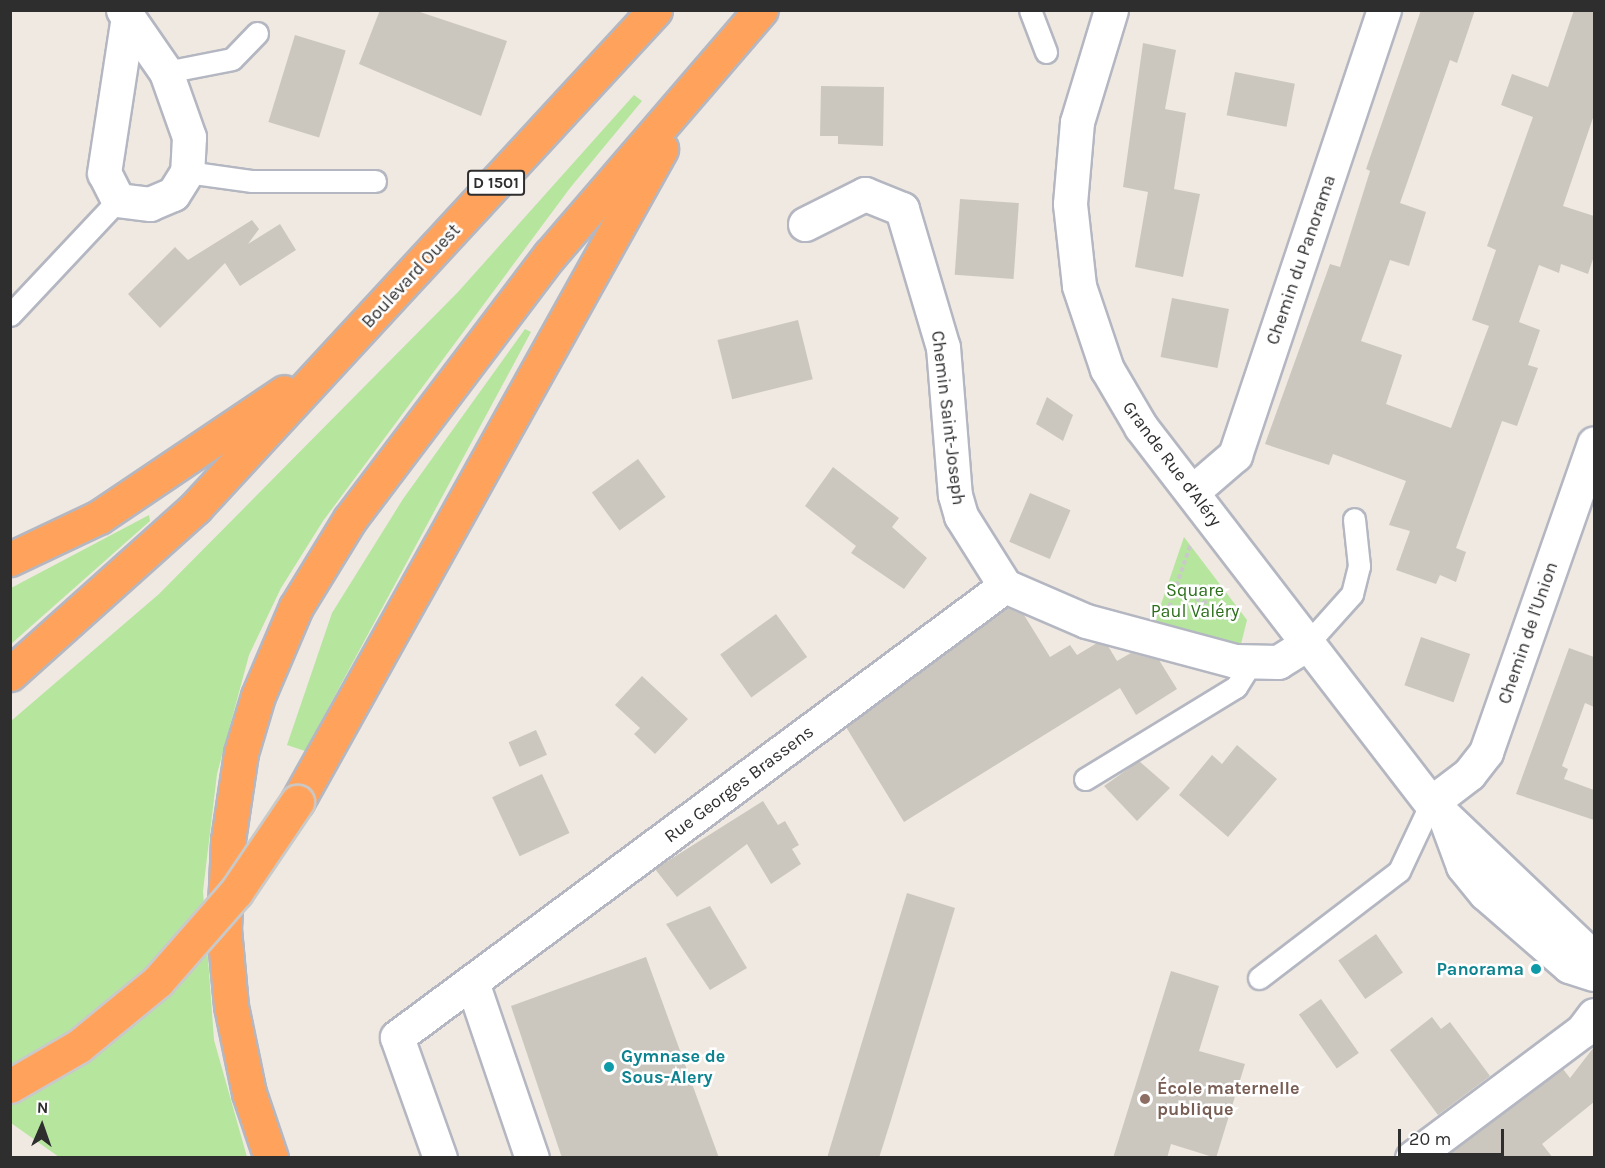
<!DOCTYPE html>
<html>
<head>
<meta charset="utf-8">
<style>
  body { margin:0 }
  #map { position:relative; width:1605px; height:1168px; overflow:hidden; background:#efe9e1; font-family:Karla,sans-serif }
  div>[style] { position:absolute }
  .green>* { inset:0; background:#b6e59e }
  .building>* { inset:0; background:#cbc7bf; transform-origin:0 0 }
  .path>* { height:4px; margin-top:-2px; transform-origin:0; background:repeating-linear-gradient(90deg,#c9c9c9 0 4.5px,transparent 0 7.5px) }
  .roads { filter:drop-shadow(2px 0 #b4b7c1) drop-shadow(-2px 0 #b4b7c1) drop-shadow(0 2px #b4b7c1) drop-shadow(0 -2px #b4b7c1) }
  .lane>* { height:21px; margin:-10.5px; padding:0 10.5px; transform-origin:10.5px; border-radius:10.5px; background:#fff }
  .street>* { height:33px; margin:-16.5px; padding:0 16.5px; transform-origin:16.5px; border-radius:16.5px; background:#fff }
  .secondary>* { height:33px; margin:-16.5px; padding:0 16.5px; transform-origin:16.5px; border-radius:16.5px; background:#fff }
  .highway>* { height:33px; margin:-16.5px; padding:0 16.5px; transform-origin:16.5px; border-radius:16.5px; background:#ffa35c }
  .bridges { filter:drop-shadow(2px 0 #c9c9c9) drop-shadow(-2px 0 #c9c9c9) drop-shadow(0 2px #c9c9c9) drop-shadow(0 -2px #c9c9c9) }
  .highway-bridge>* { height:33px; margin:-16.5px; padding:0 16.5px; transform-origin:16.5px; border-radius:16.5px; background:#ffa35c }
  .dots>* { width:16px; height:16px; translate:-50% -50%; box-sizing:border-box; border:3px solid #fff; border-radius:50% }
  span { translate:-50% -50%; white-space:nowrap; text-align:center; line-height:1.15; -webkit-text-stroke:5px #fff; paint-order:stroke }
  .shield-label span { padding:2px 4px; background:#fff; border:2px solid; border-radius:4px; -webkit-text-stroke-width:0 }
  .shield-label { font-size:16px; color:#2e2e2e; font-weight:700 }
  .street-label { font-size:18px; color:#2e2e2e }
  .park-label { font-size:18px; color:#2c6e1b }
  .culture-label { font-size:18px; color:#0d838f; font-weight:700 }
  .right { translate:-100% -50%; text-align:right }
  .left { translate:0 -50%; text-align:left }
  .education-label { font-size:18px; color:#785e54; font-weight:700 }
  .frame { position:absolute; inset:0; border:12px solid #2e2e2e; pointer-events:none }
  .north { position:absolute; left:12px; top:1096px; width:60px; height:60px; -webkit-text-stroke:4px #fff; paint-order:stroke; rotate:2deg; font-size:16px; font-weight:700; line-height:24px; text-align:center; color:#2e2e2e }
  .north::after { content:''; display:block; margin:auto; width:21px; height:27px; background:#2e2e2e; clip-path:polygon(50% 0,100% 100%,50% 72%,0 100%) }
  .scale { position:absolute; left:1398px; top:1129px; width:106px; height:27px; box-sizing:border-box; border:3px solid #2e2e2e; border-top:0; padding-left:8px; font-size:18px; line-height:21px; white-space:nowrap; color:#2e2e2e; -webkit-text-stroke:4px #fff; paint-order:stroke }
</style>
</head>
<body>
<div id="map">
  <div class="green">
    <i style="clip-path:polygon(634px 95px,642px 101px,570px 188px,323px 521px,281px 588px,249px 655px,217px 774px,203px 891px,214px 1040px,247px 1157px,59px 1157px,11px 1123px,11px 721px,159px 594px,458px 292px)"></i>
    <i style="clip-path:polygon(525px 329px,531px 332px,305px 751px,287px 745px,332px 613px,403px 499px)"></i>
    <i style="clip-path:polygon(149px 515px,150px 521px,11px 644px,11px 588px)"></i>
    <i style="clip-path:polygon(1184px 537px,1247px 620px,1241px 644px,1155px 622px)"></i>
  </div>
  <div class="building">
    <i style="clip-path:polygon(380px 10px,414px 10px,507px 41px,481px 116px,359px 64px)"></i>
    <i style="clip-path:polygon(1421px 10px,1475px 10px,1457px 63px,1450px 60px,1400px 203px,1426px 212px,1409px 266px,1390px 260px,1361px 341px,1402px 355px,1386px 404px,1451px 428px,1489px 326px,1472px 320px,1496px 250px,1487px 246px,1533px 117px,1501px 105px,1512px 74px,1548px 87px,1574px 10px,1594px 10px,1594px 115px,1563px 206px,1594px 216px,1594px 256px,1588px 274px,1561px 264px,1559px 273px,1539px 265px,1519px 322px,1540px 330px,1528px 365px,1538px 368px,1517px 426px,1502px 421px,1456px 548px,1466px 552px,1456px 582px,1440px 575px,1436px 584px,1396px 570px,1410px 531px,1389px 525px,1406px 481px,1333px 454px,1329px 465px,1265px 444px,1330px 264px,1340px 267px,1370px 171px,1366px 169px)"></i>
    <i style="left:295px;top:35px;width:53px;height:91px;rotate:17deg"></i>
    <i style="clip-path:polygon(1143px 43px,1176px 50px,1165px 109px,1186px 113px,1174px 189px,1200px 194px,1183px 277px,1135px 267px,1148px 192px,1123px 187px)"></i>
    <i style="left:1235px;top:72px;width:61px;height:44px;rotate:11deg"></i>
    <i style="clip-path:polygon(821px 86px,884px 87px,883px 146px,838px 144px,838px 136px,820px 136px)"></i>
    <i style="left:960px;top:199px;width:59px;height:76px;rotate:4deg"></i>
    <i style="clip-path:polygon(252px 220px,259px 229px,248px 244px,280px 224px,296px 250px,240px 286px,225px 263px,160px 328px,128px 294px,175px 247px,188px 260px)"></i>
    <i style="left:1172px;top:298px;width:58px;height:60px;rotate:11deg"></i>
    <i style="left:798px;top:320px;width:61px;height:83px;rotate:76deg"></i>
    <i style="clip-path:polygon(1047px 397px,1073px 415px,1063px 441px,1036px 424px)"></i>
    <i style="left:638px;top:459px;width:47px;height:57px;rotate:54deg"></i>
    <i style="clip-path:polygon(833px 467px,899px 518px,892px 527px,927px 558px,904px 589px,851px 553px,856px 546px,805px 506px)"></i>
    <i style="left:1030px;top:493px;width:44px;height:53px;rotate:23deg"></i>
    <i style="clip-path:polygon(1007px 608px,1024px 615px,1050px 657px,1070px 645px,1077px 655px,1097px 643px,1108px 646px,1117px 661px,1131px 653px,1159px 660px,1177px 689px,1136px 715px,1120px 688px,904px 822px,846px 727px)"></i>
    <i style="left:776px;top:614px;width:53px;height:69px;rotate:54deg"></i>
    <i style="left:1421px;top:637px;width:52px;height:51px;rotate:19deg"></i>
    <i style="clip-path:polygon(1569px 648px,1594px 657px,1594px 707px,1585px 703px,1562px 766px,1568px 769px,1564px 779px,1594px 790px,1594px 820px,1516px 794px)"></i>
    <i style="clip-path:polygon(642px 676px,688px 719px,655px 754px,634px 734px,640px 728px,615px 705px)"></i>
    <i style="left:536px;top:730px;width:27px;height:30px;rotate:66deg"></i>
    <i style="clip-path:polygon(1237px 745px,1277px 779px,1228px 837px,1179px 795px,1212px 755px,1222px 764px)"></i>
    <i style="clip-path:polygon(1139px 761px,1170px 788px,1137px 821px,1104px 786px)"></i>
    <i style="left:542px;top:774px;width:65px;height:55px;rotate:65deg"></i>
    <i style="clip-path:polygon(763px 801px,778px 825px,785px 821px,799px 845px,792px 849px,801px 864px,771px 884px,747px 844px,677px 897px,655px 869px)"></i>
    <i style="clip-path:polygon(907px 893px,955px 908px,891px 1120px,879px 1158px,827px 1158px)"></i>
    <i style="clip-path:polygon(710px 906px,747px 968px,710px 990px,666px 924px)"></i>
    <i style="left:1376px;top:934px;width:47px;height:46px;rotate:55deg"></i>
    <i style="clip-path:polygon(646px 957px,719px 1158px,562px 1158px,511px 1006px)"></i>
    <i style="clip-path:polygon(1171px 971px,1219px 986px,1199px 1051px,1245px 1064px,1216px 1158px,1171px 1144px,1167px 1158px,1113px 1158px)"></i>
    <i style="left:1321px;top:999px;width:66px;height:27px;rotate:55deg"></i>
    <i style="clip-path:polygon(1432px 1017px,1441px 1029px,1450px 1022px,1490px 1076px,1438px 1115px,1390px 1050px)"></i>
    <i style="clip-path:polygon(1594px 1047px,1594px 1102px,1542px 1144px,1553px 1158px,1444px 1158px,1563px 1069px,1570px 1078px)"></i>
  </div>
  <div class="path">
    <i style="left:1174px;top:592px;width:35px;rotate:18deg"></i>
    <i style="left:1169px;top:607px;width:65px;rotate:-71deg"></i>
  </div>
  <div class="roads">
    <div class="lane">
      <i style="left:1030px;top:10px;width:45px;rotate:69.1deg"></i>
      <i style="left:166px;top:72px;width:67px;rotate:-11.1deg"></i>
      <i style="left:232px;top:59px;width:36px;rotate:-46deg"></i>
      <i style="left:187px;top:172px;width:66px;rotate:7.9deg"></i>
      <i style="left:252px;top:181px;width:123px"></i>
      <i style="left:10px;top:315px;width:158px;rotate:-46.8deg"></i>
      <i style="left:1308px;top:643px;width:66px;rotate:-48.1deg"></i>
      <i style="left:1352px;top:594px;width:29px;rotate:-76deg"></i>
      <i style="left:1359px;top:566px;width:47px;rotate:-96.1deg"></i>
      <i style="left:1085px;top:779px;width:177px;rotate:-31.4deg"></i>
      <i style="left:1236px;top:687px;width:28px;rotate:-58deg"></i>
      <i style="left:1259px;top:978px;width:176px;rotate:-37.4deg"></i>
      <i style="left:1399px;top:871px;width:75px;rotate:-64.8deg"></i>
    </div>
    <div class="street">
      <i style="left:123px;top:10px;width:75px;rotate:55.3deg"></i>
      <i style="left:166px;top:72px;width:69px;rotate:70.5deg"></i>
      <i style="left:189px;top:137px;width:35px;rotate:93deg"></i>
      <i style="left:187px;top:172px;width:26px;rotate:122deg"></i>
      <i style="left:173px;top:194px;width:25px;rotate:157deg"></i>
      <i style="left:150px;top:204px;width:32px;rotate:-173deg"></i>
      <i style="left:118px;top:200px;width:30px;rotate:-117deg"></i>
      <i style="left:104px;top:173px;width:153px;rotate:-81.3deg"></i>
      <i style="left:805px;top:224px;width:67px;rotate:-26.6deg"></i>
      <i style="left:865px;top:194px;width:40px;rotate:22deg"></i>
      <i style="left:902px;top:209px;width:144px;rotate:73.5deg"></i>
      <i style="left:943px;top:347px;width:148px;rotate:85.4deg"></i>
      <i style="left:955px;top:495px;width:22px;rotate:74deg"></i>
      <i style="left:961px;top:516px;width:83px;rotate:57.8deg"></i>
      <i style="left:1005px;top:586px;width:88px;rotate:23.4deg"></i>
      <i style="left:1086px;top:621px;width:154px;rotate:15deg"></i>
      <i style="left:1235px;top:661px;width:43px;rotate:1.3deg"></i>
      <i style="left:1278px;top:662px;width:36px;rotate:-32deg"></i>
      <i style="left:1192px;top:492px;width:57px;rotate:-40.7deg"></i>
      <i style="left:1235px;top:455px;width:469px;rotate:-71.5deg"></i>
      <i style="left:1431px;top:803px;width:48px;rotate:-37.3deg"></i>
      <i style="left:1469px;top:774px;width:28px;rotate:-52deg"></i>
      <i style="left:1486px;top:752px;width:327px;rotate:-70.7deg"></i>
      <i style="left:472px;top:982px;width:186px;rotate:71.2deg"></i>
      <i style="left:440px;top:1158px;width:128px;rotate:-109.6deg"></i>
      <i style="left:397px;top:1037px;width:757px;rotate:-36.57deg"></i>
      <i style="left:1412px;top:1158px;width:212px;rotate:-36.8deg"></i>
      <i style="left:1582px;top:1031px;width:20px;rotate:-53deg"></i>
    </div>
    <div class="secondary">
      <i style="left:1111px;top:10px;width:117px;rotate:106.9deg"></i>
      <i style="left:1077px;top:122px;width:82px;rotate:94.9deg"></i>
      <i style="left:1070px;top:204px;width:82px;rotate:83.7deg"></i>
      <i style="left:1079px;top:286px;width:88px;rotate:71.4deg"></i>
      <i style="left:1107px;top:369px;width:67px;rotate:59.6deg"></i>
      <i style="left:1141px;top:427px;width:475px;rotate:52.4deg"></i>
      <i style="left:1431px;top:803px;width:225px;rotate:43.6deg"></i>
      <i style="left:1446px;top:820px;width:49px;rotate:69.7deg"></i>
      <i style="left:1463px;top:866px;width:35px;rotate:51deg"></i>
      <i style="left:1485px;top:893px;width:111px;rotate:41deg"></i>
      <i style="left:1569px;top:966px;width:26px;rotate:18deg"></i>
    </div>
    <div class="highway">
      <i style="left:10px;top:559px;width:98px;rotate:-25.3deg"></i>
      <i style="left:99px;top:517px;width:223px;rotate:-34deg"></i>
      <i style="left:10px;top:674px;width:249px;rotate:-41.9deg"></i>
      <i style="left:195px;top:508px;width:678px;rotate:-47.27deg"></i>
      <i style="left:297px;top:802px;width:748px;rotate:-60.86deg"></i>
      <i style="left:271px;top:1158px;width:69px;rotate:-108.7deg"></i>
      <i style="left:249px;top:1093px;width:89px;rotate:-101.7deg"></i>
      <i style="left:231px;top:1006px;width:77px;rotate:-95.2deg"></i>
      <i style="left:224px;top:929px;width:89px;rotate:-87.4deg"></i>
      <i style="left:228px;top:840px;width:88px;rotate:-81.5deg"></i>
      <i style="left:241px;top:753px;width:59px;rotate:-73.4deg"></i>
      <i style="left:258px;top:696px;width:97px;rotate:-66.9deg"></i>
      <i style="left:296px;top:607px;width:103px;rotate:-58.5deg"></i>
      <i style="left:350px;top:519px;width:331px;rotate:-52.9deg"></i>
      <i style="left:550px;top:255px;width:323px;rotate:-49.3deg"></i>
    </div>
  </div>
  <div class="bridges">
    <div class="highway-bridge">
      <i style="left:10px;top:1086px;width:80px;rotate:-30.1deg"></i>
      <i style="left:79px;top:1046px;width:102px;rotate:-39.4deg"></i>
      <i style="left:158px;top:981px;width:118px;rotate:-48.8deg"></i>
      <i style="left:236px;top:892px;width:109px;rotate:-55.9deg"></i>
    </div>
  </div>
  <div class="dots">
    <i style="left:1536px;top:969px;background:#0f9aa8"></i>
    <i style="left:609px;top:1067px;background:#0f9aa8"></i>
    <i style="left:1145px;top:1099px;background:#8d6e63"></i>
  </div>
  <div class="shield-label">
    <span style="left:496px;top:183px">D 1501</span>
  </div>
  <div class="street-label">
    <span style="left:1301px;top:260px;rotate:-71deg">Chemin du Panorama</span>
    <span style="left:411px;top:276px;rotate:-47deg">Boulevard Ouest</span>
    <span style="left:948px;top:418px;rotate:83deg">Chemin Saint-Joseph</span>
    <span style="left:1172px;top:464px;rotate:53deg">Grande Rue d'Aléry</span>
    <span style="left:1528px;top:633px;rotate:-71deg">Chemin de l'Union</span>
    <span style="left:739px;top:784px;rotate:-37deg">Rue Georges Brassens</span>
  </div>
  <div class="park-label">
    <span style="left:1195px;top:601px">Square<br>Paul Valéry</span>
  </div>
  <div class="culture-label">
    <span class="right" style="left:1524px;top:969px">Panorama</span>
    <span class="left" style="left:621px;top:1067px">Gymnase de<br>Sous-Alery</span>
  </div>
  <div class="education-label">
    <span class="left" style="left:1157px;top:1099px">École maternelle<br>publique</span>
  </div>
  <div class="frame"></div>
  <div class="north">N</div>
  <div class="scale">20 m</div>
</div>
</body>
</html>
